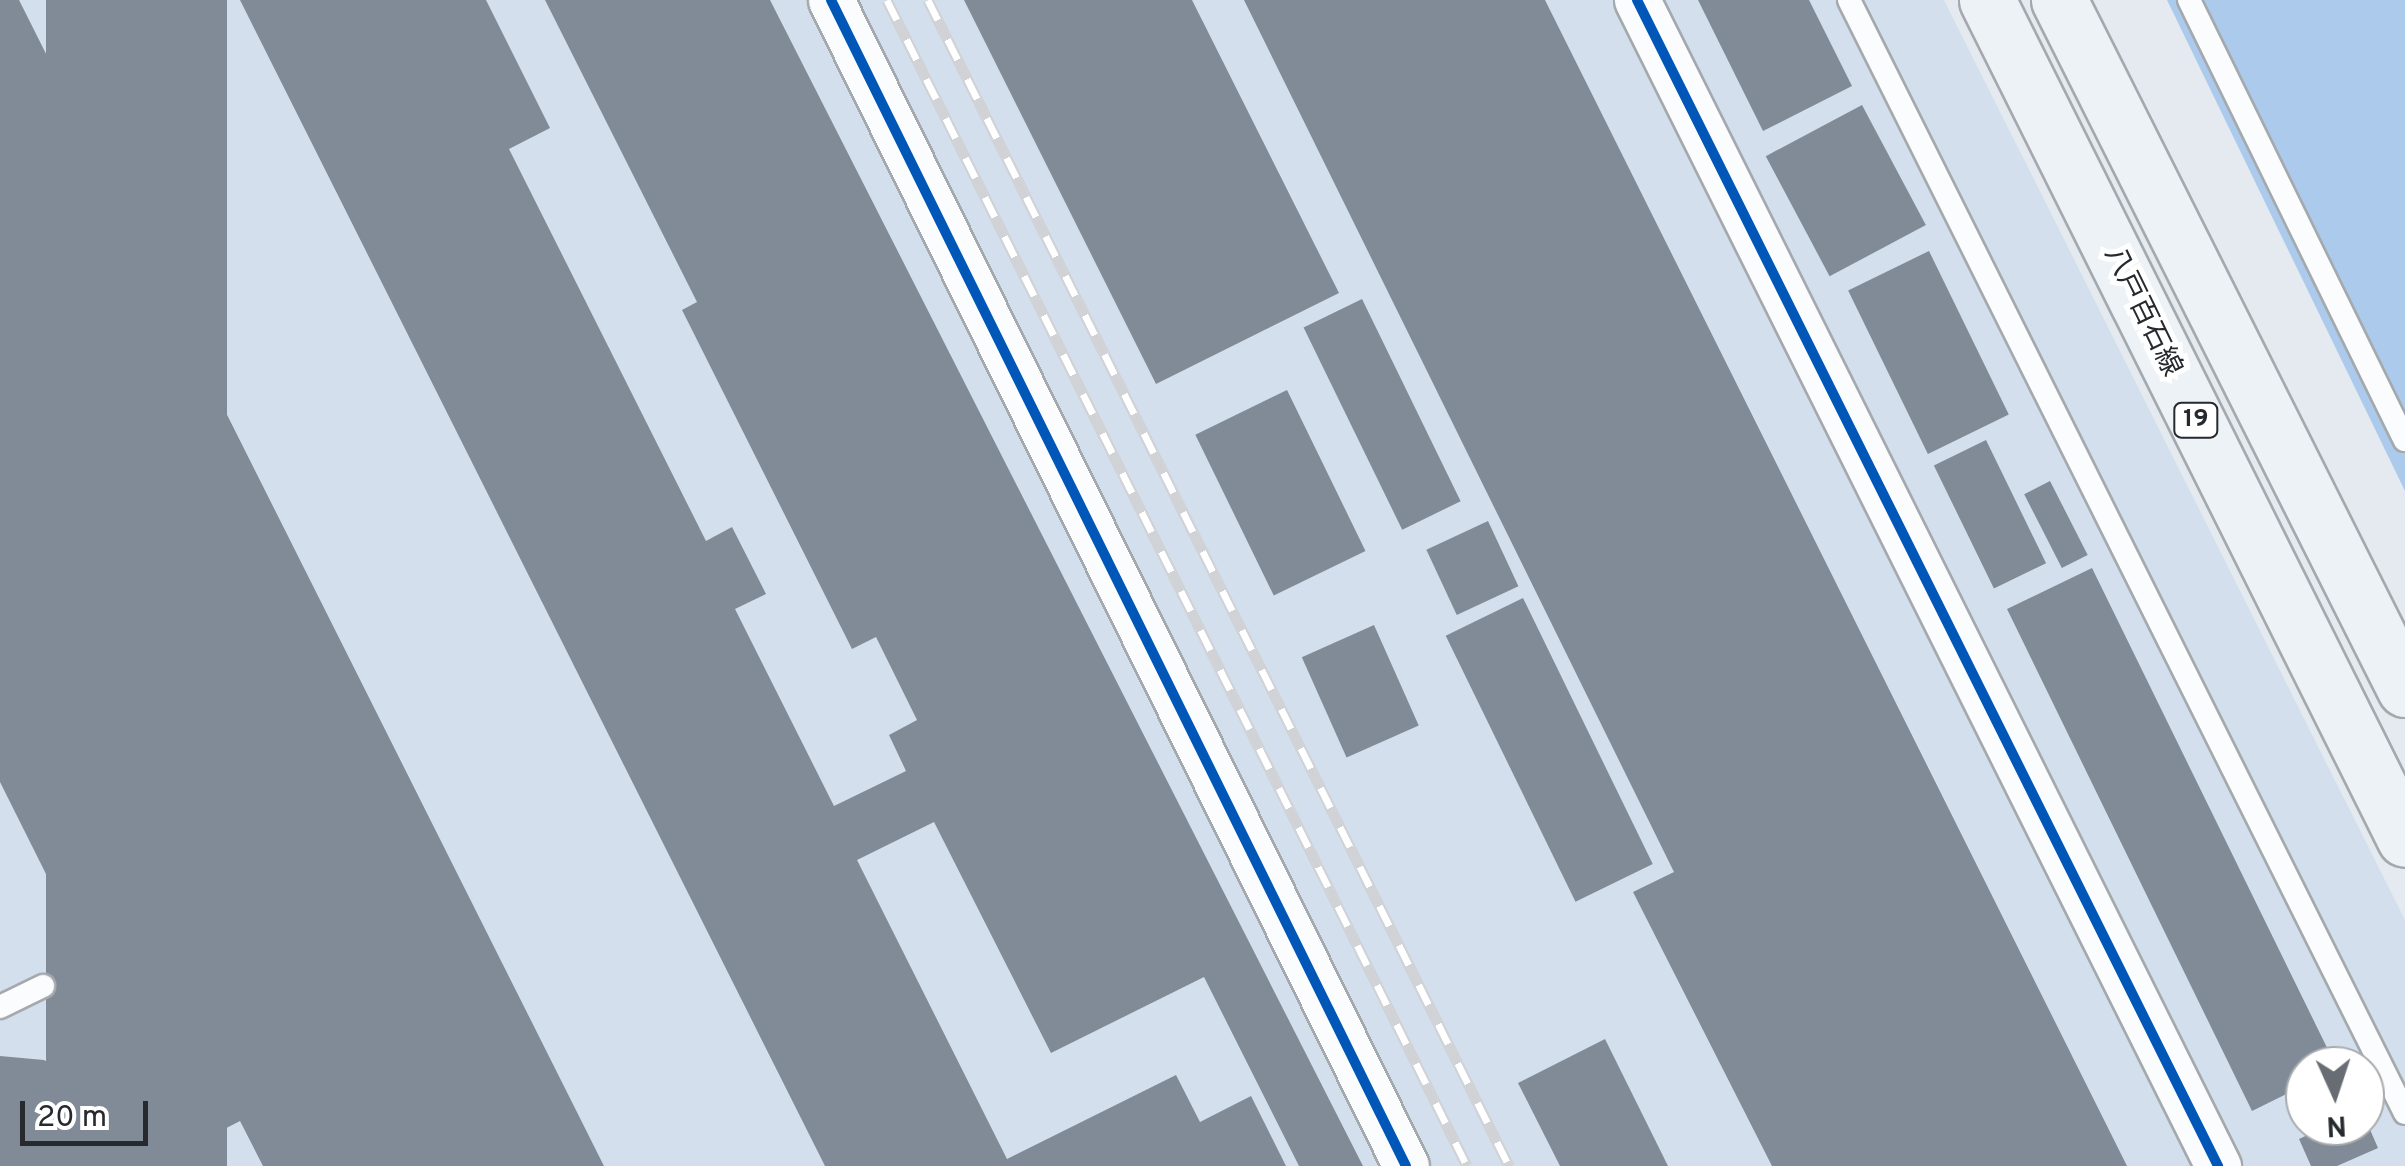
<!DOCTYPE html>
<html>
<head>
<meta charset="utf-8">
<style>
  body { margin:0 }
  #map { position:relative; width:2405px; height:1166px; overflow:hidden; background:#e4eaf0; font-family:Overpass,"Noto Sans JP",sans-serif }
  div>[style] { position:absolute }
  .built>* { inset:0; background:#d3dfec }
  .forest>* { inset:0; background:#accaeb }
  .building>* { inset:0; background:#808b97; transform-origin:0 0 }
  .roads { filter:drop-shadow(2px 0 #a4a9ad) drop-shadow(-2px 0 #a4a9ad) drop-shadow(0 2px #a4a9ad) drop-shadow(0 -2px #a4a9ad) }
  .lane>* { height:22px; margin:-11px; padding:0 11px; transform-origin:11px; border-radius:11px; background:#fbfcfd }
  .street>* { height:45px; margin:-22.5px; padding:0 22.5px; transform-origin:22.5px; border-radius:22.5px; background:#fbfcfd }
  .primary>* { height:55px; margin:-27.5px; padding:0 27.5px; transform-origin:27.5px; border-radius:27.5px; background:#edf2f7 }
  .rail>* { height:11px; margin-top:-5.5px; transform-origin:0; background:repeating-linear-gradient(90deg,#fff 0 22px,#d0d2d5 0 44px); box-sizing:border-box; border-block:2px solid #d0d2d5 }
  .cycleway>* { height:10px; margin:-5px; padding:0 5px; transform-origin:5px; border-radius:5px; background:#0057b8 }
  span { translate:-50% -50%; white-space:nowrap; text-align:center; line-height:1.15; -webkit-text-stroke:10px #fff; paint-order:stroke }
  .shield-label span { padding:2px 8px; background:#fff; border:2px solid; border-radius:8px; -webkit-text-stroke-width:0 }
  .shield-label { font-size:25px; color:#262a2f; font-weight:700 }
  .street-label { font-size:28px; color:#262a2f }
  .north { position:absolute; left:2285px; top:1046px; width:100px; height:100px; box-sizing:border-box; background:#fff; border:2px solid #a8aaac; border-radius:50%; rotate:177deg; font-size:28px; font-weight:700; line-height:40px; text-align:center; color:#262a2f }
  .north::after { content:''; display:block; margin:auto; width:35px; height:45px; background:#686d73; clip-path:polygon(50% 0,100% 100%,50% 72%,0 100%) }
  .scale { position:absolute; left:20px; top:1101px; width:128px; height:45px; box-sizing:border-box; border:5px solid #262a2f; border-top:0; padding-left:12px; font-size:30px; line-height:35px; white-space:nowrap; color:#262a2f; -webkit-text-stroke:8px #fff; paint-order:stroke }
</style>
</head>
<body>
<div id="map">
  <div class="built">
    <i style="clip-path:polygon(evenodd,0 0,1944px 0,2405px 920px,2405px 1166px,0 1166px,0 0,2305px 1066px,2365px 1066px,2365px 1126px,2305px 1126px,2305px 1066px)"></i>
  </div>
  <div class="forest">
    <i style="clip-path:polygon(2167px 0,2405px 0,2405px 491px)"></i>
  </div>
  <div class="building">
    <i style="clip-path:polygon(0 0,19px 0,604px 1166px,263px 1166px,240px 1121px,184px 1150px,0 782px)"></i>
    <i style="left:46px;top:0;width:181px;height:1305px"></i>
    <i style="clip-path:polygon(240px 0,486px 0,550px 128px,509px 149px,706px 541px,732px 527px,766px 594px,735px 609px,834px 806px,906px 771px,889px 735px,917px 720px,876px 637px,852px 649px,682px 310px,697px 302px,545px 0,770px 0,1363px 1166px,1299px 1166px,1204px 977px,1051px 1053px,934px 822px,857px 860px,1007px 1159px,1176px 1075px,1200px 1122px,1251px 1096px,1286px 1166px,825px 1166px)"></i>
    <i style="clip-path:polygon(964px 0,1192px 0,1339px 293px,1156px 384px)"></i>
    <i style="clip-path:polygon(1244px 0,1545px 0,2127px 1166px,1772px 1166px,1633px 892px,1674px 872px)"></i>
    <i style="clip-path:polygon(1698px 0,1809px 0,1852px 86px,1763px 131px)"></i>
    <i style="left:1862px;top:105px;width:136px;height:109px;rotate:62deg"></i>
    <i style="left:1929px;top:251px;width:182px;height:90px;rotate:64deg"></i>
    <i style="left:1362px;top:299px;width:225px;height:65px;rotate:64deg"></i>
    <i style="left:1287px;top:390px;width:179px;height:102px;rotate:64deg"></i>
    <i style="left:1986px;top:440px;width:137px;height:58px;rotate:64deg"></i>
    <i style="left:2050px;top:481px;width:83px;height:29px;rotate:63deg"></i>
    <i style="left:1488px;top:521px;width:72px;height:68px;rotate:65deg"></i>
    <i style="clip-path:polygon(2092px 568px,2336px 1066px,2305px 1066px,2305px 1085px,2252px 1111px,2007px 609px)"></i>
    <i style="left:1523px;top:598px;width:296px;height:86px;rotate:64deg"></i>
    <i style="left:1374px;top:625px;width:110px;height:79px;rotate:66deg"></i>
    <i style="clip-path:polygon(1605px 1039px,1668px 1166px,1560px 1166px,1518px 1083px)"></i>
    <i style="clip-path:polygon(0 1056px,44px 1060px,97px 1089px,118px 1110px,142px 1166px,0 1166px)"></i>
    <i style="clip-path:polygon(2365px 1118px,2378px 1148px,2337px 1166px,2311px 1166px,2299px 1139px,2327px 1126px,2365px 1126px)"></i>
  </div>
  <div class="roads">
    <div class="lane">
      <i style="left:1849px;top:0;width:1244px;rotate:63.46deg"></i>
      <i style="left:2189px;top:0;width:490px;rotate:63.9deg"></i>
      <i style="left:0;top:1007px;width:48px;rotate:-26deg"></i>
    </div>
    <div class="street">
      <i style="left:831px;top:0;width:1300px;rotate:63.75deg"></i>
      <i style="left:1637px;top:0;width:1303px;rotate:63.51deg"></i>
    </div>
    <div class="primary">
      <i style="left:1987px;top:0;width:937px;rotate:63.52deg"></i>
      <i style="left:2059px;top:0;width:771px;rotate:63.34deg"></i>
    </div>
  </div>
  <div class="rail">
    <i style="left:887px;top:0;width:1302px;rotate:63.55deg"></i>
    <i style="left:928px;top:0;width:1303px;rotate:63.51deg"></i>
  </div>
  <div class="cycleway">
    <i style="left:831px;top:0;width:1300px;rotate:63.75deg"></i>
    <i style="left:1637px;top:0;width:1303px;rotate:63.51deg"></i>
  </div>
  <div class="shield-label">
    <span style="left:2196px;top:420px">19</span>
  </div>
  <div class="street-label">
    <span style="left:2142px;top:312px;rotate:64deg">八戸百石線</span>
  </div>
  <div class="north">N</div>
  <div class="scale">20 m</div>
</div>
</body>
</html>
